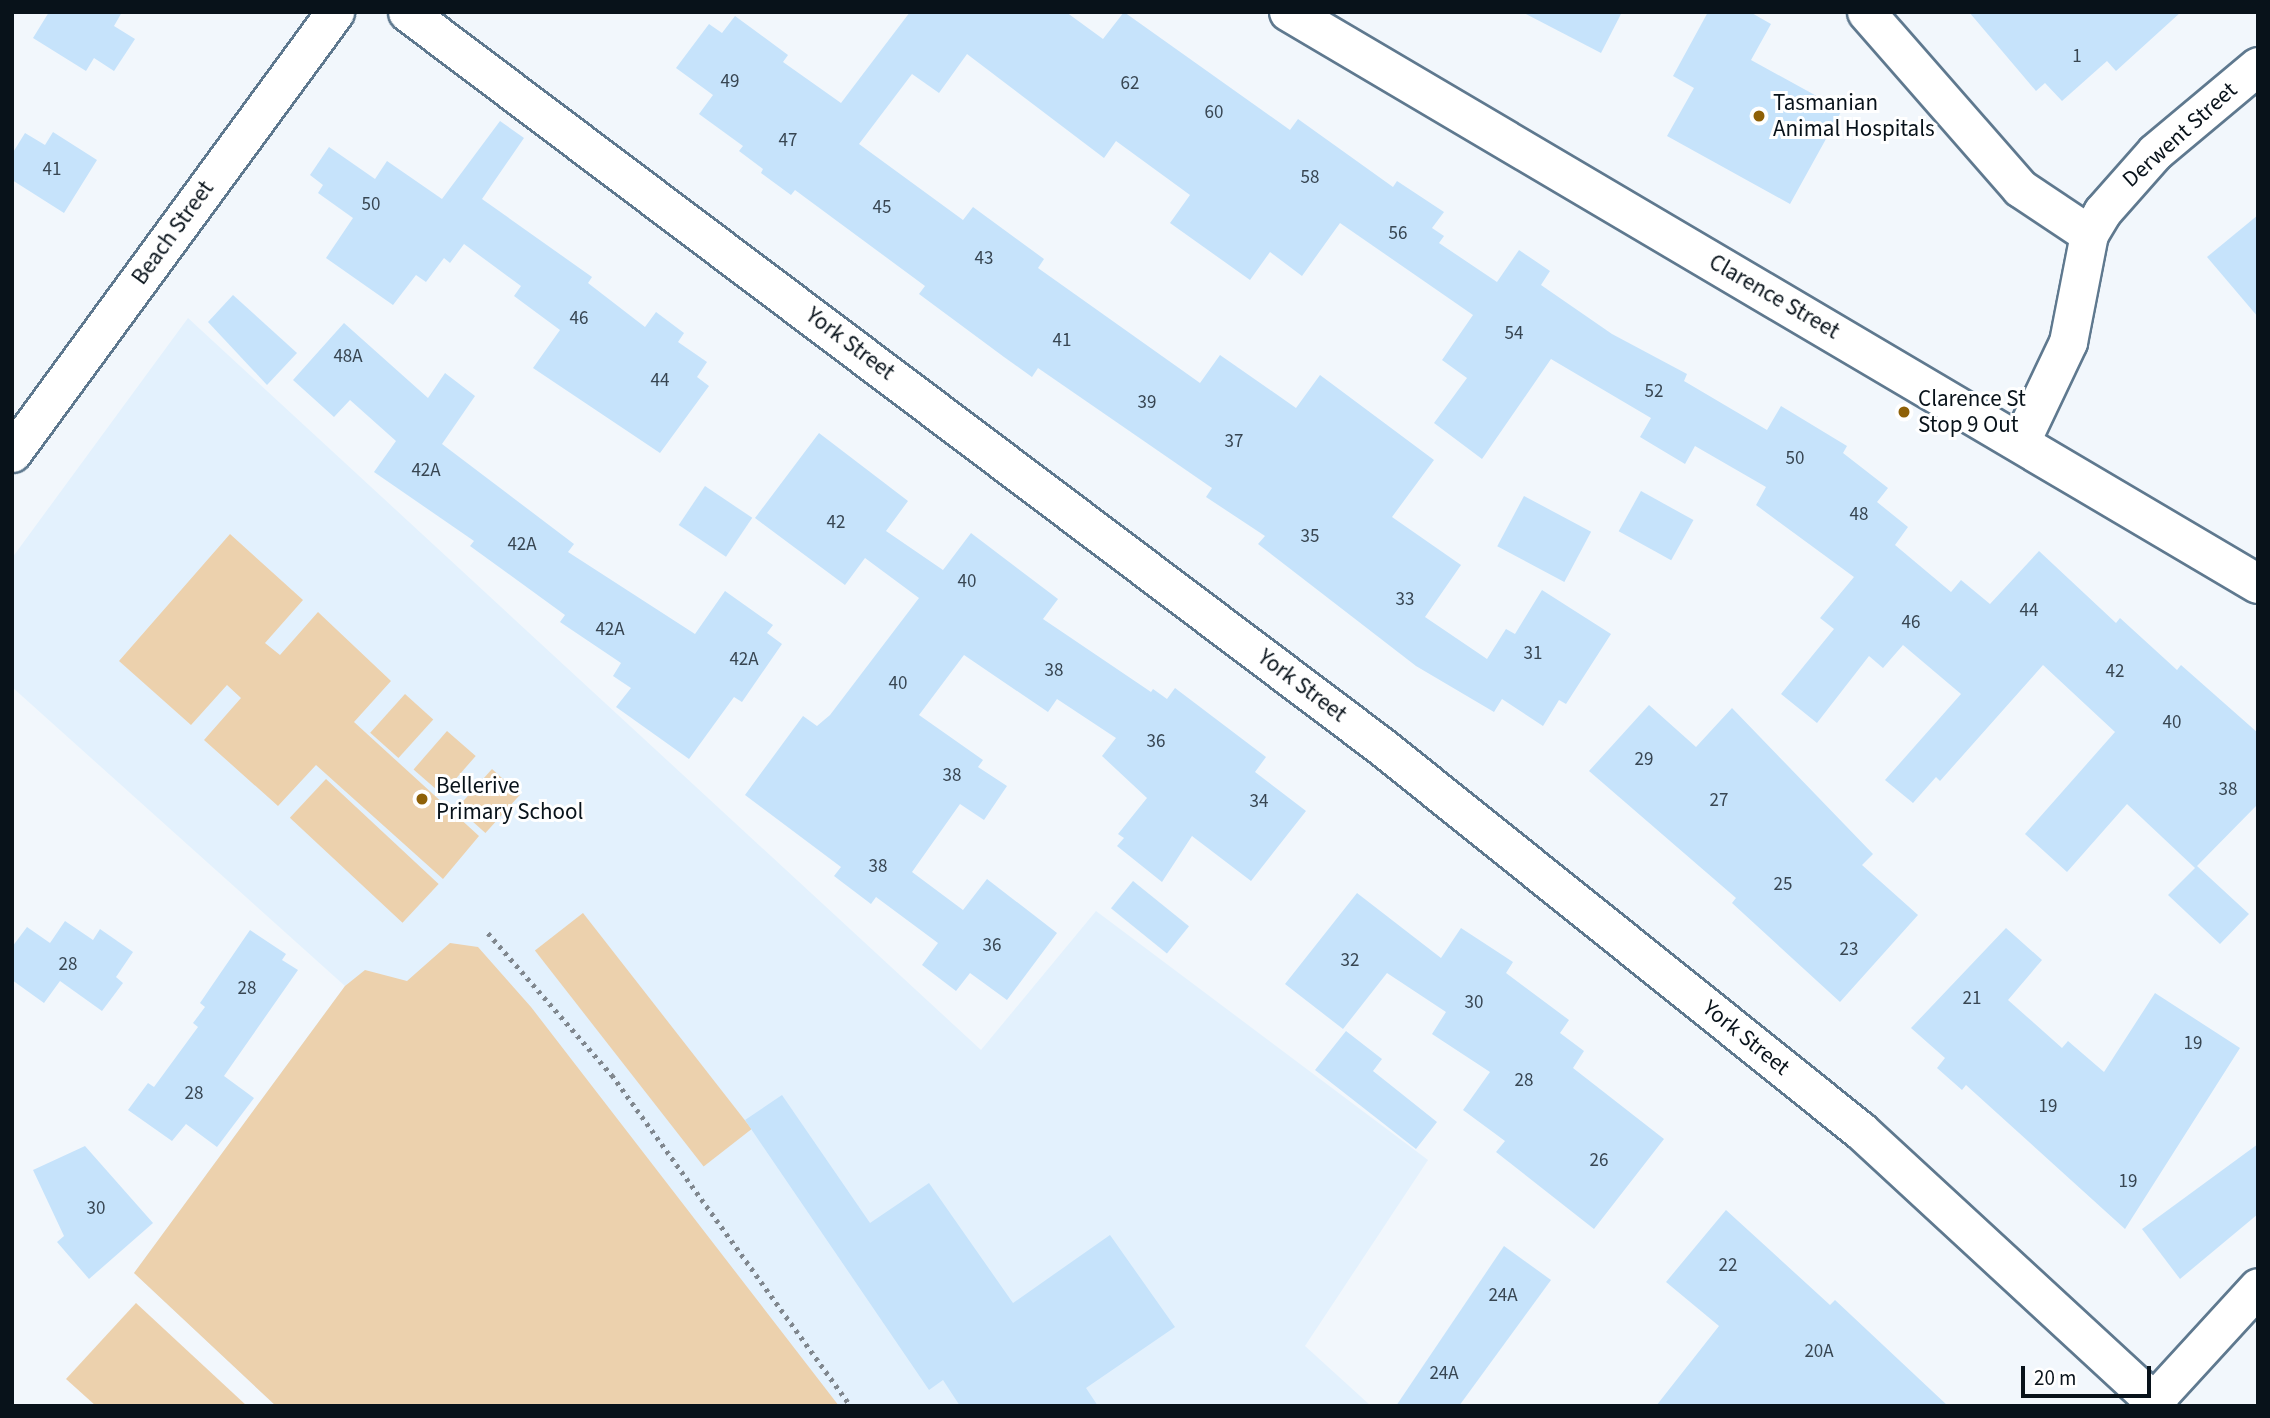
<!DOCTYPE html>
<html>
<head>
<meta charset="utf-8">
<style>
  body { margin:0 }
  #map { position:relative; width:2270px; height:1418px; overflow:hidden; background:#f2f7fc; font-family:"Source Sans 3",sans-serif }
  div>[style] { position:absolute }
  .built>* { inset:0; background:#e3f1fd }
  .green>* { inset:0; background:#ecd1ad; transform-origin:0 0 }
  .building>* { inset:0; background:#c6e3fb; transform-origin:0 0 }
  .path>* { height:4.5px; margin-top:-2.25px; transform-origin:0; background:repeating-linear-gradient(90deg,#80878e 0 3.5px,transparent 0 8.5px) }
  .roads { filter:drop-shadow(2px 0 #5f798f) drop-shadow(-2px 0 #5f798f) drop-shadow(0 2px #5f798f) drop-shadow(0 -2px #5f798f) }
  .street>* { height:37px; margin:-18.5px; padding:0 18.5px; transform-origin:18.5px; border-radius:18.5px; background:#fff }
  .secondary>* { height:38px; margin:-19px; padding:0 19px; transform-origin:19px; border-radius:19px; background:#fff }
  .dots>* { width:19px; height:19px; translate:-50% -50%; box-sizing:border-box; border:4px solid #fff; border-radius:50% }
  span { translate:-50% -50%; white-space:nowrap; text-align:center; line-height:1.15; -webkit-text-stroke:6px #fff; paint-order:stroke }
  .number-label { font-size:19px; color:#384652 }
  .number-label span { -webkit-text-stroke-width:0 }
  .poi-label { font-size:23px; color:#08121a }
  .left { translate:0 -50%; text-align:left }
  .street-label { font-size:23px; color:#08121a }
  .frame { position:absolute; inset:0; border:14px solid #08121a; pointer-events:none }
  .scale { position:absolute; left:2021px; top:1366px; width:130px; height:32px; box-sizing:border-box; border:4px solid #08121a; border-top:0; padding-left:9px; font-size:21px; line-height:24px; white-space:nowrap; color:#08121a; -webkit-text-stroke:5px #fff; paint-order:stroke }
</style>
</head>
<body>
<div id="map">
  <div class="built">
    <i style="clip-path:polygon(188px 318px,981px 1050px,1096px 911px,1428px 1160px,1305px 1346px,1371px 1406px,276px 1406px,134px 1273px,345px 986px,12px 687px,12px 558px)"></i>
  </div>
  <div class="green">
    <i style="clip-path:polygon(230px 534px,303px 600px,265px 643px,280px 655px,318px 612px,391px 681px,354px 722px,479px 836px,443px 879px,316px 765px,278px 806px,204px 740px,241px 698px,227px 685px,191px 725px,119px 661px)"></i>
    <i style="left:405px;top:694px;width:38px;height:52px;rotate:42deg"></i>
    <i style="left:447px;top:731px;width:38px;height:51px;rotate:41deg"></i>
    <i style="left:492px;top:769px;width:38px;height:52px;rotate:42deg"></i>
    <i style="left:326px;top:779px;width:154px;height:53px;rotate:43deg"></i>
    <i style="left:583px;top:913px;width:274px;height:61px;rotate:52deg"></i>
    <i style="clip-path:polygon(450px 943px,478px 947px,531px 1007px,839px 1406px,276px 1406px,134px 1273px,345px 986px,365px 970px,407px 981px)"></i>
    <i style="clip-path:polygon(136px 1303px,247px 1406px,96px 1406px,66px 1379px)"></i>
  </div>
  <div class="building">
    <i style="clip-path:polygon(49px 12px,122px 12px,114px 26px,135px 39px,114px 71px,94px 58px,86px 71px,33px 38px)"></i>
    <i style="clip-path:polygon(910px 12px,1066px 12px,1103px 39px,1124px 12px,1290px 130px,1298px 119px,1393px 187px,1397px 181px,1444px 212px,1432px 228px,1444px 236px,1439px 243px,1497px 282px,1519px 250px,1550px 271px,1541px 285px,1612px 334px,1687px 374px,1684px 381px,1767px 430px,1781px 406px,1847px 446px,1843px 453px,1888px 488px,1877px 502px,1908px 527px,1895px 545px,1951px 592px,1961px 580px,1990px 604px,2039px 551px,2116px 623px,2120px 618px,2177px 670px,2181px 665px,2258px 733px,2258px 804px,2197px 866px,2249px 914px,2220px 944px,2168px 895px,2195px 868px,2127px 804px,2067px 872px,2025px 834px,2115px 732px,2043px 665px,1940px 781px,1936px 777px,1913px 803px,1885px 780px,1961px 694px,1903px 645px,1883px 668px,1869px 656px,1817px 723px,1781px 694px,1834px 629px,1820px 618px,1854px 577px,1756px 505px,1766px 487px,1695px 446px,1685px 464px,1640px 437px,1651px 418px,1551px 359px,1482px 459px,1434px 423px,1467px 378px,1442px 360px,1473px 315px,1340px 223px,1302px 276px,1270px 252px,1250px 280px,1170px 223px,1190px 195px,1116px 141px,1104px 158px,967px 54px,939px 93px,912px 74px,859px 144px,963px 220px,973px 207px,1044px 259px,1038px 268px,1200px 383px,1220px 355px,1296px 408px,1320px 375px,1434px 460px,1392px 517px,1461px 565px,1425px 617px,1487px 659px,1506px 629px,1515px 634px,1542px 590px,1611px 634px,1566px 704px,1559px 700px,1543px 726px,1502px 699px,1494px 712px,1416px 666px,1258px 544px,1265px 536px,1206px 497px,1212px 488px,1038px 368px,1032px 377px,1004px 357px,919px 294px,925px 286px,795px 190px,791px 195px,761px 173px,763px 169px,739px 151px,743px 146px,699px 114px,713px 95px,676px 68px,709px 24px,722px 33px,735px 16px,788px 55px,783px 62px,841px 103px)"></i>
    <i style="clip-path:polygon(1522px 12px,1622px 12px,1601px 53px)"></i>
    <i style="clip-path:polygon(1708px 12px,1750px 12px,1771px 24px,1751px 60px,1842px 110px,1790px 204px,1667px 136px,1694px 88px,1673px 76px)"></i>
    <i style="clip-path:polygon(1969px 12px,2181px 12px,2116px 71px,2107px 61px,2062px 101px,2045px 83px,2036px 91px)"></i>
    <i style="clip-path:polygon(500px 121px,524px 138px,482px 199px,592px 277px,588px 283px,645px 327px,656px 312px,684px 333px,678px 342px,707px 362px,697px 377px,709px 386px,660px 453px,533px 368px,560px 330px,514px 296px,521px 286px,464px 244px,450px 263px,444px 258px,426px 282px,416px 275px,393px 305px,326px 258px,353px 218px,318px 193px,323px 185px,310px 175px,329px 147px,375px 179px,387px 161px,442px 199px)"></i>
    <i style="clip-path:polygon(53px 132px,97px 160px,64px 213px,12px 180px,12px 154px,25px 133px,45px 145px)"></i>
    <i style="clip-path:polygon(2258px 215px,2258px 317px,2207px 257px)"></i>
    <i style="clip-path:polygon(233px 295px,297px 353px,267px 385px,208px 322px)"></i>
    <i style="clip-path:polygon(344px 323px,428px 398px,445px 373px,475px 396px,442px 444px,574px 544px,568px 552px,695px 634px,725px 591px,773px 625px,767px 633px,782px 644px,742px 702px,734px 697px,689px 759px,616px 707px,631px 688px,613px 676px,621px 663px,560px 622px,565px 615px,470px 546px,474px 541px,374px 472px,396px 441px,350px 400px,334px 417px,293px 380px)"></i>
    <i style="clip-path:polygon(819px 433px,908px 501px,886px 531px,943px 570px,971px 533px,1058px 599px,1043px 619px,1151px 692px,1153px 689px,1167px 699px,1175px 688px,1266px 757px,1255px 772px,1306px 811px,1251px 881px,1192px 836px,1162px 882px,1117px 846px,1124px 838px,1118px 834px,1147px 798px,1102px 756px,1116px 738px,1057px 699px,1048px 712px,964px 655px,919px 715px,983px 760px,978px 767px,1007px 786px,984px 820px,960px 804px,912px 872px,963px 910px,987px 879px,1057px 933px,1007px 1000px,970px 973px,956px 991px,922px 965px,938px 943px,876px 897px,871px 904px,834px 876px,841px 867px,745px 795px,803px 716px,817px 726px,830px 715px,919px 598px,865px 558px,845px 585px,755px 518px)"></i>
    <i style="left:705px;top:486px;width:57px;height:47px;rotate:34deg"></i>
    <i style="left:1641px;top:491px;width:60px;height:46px;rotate:29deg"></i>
    <i style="left:1524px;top:496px;width:76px;height:57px;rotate:28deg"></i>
    <i style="clip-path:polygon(1649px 705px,1696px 747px,1732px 708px,1873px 854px,1862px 865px,1918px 915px,1840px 1002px,1732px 903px,1736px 898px,1589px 771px)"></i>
    <i style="left:1133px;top:881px;width:72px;height:35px;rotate:39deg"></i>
    <i style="clip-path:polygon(1357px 893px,1441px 958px,1461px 928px,1513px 962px,1506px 973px,1569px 1020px,1560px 1033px,1584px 1051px,1573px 1068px,1664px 1139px,1594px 1229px,1496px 1152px,1505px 1141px,1463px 1110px,1490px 1072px,1432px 1034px,1446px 1012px,1387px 973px,1343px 1029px,1285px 984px)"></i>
    <i style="clip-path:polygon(65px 921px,93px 940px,100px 929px,133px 952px,116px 977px,123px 983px,102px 1011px,60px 981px,44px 1003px,12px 980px,12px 947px,27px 927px,50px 943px)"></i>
    <i style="clip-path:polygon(2006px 928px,2042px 960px,2008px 1000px,2062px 1048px,2068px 1041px,2104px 1072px,2155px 993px,2240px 1048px,2125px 1229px,1966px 1085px,1962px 1090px,1937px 1068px,1945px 1058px,1911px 1028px)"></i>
    <i style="clip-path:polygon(250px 930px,286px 954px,282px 960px,298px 970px,224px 1076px,254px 1098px,217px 1147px,186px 1124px,172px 1141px,128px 1110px,148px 1083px,154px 1087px,198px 1027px,193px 1023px,205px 1007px,200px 1003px)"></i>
    <i style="clip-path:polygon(1346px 1031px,1382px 1059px,1373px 1071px,1437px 1122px,1416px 1149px,1315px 1070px)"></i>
    <i style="clip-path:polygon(782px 1095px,870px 1223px,929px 1183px,1013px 1303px,1110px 1235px,1175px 1327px,1086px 1388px,1098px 1406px,960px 1406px,943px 1380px,929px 1390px,745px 1120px)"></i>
    <i style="clip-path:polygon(2258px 1144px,2258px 1214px,2180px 1279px,2142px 1229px)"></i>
    <i style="clip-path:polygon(85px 1146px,153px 1223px,89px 1279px,57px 1242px,64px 1236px,33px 1170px)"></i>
    <i style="clip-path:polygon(1726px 1210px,1830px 1305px,1835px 1300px,1948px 1406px,1656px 1406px,1719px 1326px,1666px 1282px)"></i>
    <i style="clip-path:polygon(1504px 1246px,1551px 1280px,1459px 1406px,1396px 1406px)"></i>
  </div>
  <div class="path">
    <i style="left:488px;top:933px;width:189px;rotate:48.9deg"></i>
    <i style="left:612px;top:1075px;width:408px;rotate:54.2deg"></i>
  </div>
  <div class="roads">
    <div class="street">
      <i style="left:407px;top:12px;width:1220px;rotate:37deg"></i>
      <i style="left:1381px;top:746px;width:615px;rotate:38.73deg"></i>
      <i style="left:1861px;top:1131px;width:405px;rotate:42.7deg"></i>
      <i style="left:1866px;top:12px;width:234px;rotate:48.8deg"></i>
      <i style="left:2020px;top:188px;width:83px;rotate:33.7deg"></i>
      <i style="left:2021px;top:441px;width:110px;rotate:-64.6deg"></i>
      <i style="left:2068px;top:342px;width:110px;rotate:-79deg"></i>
      <i style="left:2089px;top:234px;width:26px;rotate:-59deg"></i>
      <i style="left:2102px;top:212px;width:80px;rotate:-48.5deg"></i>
      <i style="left:2155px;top:152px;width:134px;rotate:-39.9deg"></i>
      <i style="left:12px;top:453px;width:547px;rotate:-53.78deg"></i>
      <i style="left:2149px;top:1406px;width:161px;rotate:-47.5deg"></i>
    </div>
    <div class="secondary">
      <i style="left:1289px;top:12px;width:1125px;rotate:30.55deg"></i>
    </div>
  </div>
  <div class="dots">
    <i style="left:1759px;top:116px;background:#8e6007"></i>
    <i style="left:1904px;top:412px;background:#8e6007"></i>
    <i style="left:422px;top:799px;background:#8e6007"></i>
  </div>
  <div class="number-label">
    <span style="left:2077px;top:57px">1</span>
    <span style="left:730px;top:82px">49</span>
    <span style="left:1130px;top:84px">62</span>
    <span style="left:1214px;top:113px">60</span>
    <span style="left:788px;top:141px">47</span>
    <span style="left:52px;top:170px">41</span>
    <span style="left:1310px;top:178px">58</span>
    <span style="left:371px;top:205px">50</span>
    <span style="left:882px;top:208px">45</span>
    <span style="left:1398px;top:234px">56</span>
    <span style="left:984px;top:259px">43</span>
    <span style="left:579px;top:319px">46</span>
    <span style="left:1514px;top:334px">54</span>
    <span style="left:1062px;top:341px">41</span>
    <span style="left:348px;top:357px">48A</span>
    <span style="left:660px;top:381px">44</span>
    <span style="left:1654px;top:392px">52</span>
    <span style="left:1147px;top:403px">39</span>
    <span style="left:1234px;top:442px">37</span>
    <span style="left:1795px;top:459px">50</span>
    <span style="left:426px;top:471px">42A</span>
    <span style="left:1859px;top:515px">48</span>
    <span style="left:836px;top:523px">42</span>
    <span style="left:1310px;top:537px">35</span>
    <span style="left:522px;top:545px">42A</span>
    <span style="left:967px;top:582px">40</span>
    <span style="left:1405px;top:600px">33</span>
    <span style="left:2029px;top:611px">44</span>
    <span style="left:1911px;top:623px">46</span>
    <span style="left:610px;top:630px">42A</span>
    <span style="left:1533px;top:654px">31</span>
    <span style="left:744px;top:660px">42A</span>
    <span style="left:1054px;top:671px">38</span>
    <span style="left:2115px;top:672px">42</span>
    <span style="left:898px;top:684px">40</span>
    <span style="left:2172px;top:723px">40</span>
    <span style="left:1156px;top:742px">36</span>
    <span style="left:1644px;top:760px">29</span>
    <span style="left:952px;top:776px">38</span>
    <span style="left:2228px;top:790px">38</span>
    <span style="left:1719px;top:801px">27</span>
    <span style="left:1259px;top:802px">34</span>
    <span style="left:878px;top:867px">38</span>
    <span style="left:1783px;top:885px">25</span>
    <span style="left:992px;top:946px">36</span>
    <span style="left:1849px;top:950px">23</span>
    <span style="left:1350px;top:961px">32</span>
    <span style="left:68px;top:965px">28</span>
    <span style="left:247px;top:989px">28</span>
    <span style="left:1972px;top:999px">21</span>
    <span style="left:1474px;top:1003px">30</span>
    <span style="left:2193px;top:1044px">19</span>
    <span style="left:1524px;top:1081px">28</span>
    <span style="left:194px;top:1094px">28</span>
    <span style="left:2048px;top:1107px">19</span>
    <span style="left:1599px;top:1161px">26</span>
    <span style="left:2128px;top:1182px">19</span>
    <span style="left:96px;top:1209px">30</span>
    <span style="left:1728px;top:1266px">22</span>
    <span style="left:1503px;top:1296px">24A</span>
    <span style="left:1819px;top:1352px">20A</span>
    <span style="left:1444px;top:1374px">24A</span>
  </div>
  <div class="poi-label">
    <span class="left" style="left:1773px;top:116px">Tasmanian<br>Animal Hospitals</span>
    <span class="left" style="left:1918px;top:412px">Clarence St<br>Stop 9 Out</span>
    <span class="left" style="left:436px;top:799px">Bellerive<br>Primary School</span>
  </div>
  <div class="street-label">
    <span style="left:2180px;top:135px;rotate:-42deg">Derwent Street</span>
    <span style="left:173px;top:233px;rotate:-54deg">Beach Street</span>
    <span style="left:1774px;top:297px;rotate:30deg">Clarence Street</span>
    <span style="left:850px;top:344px;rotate:37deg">York Street</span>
    <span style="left:1302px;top:686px;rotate:37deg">York Street</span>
    <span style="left:1746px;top:1038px;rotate:39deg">York Street</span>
  </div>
  <div class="frame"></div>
  <div class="scale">20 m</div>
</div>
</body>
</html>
